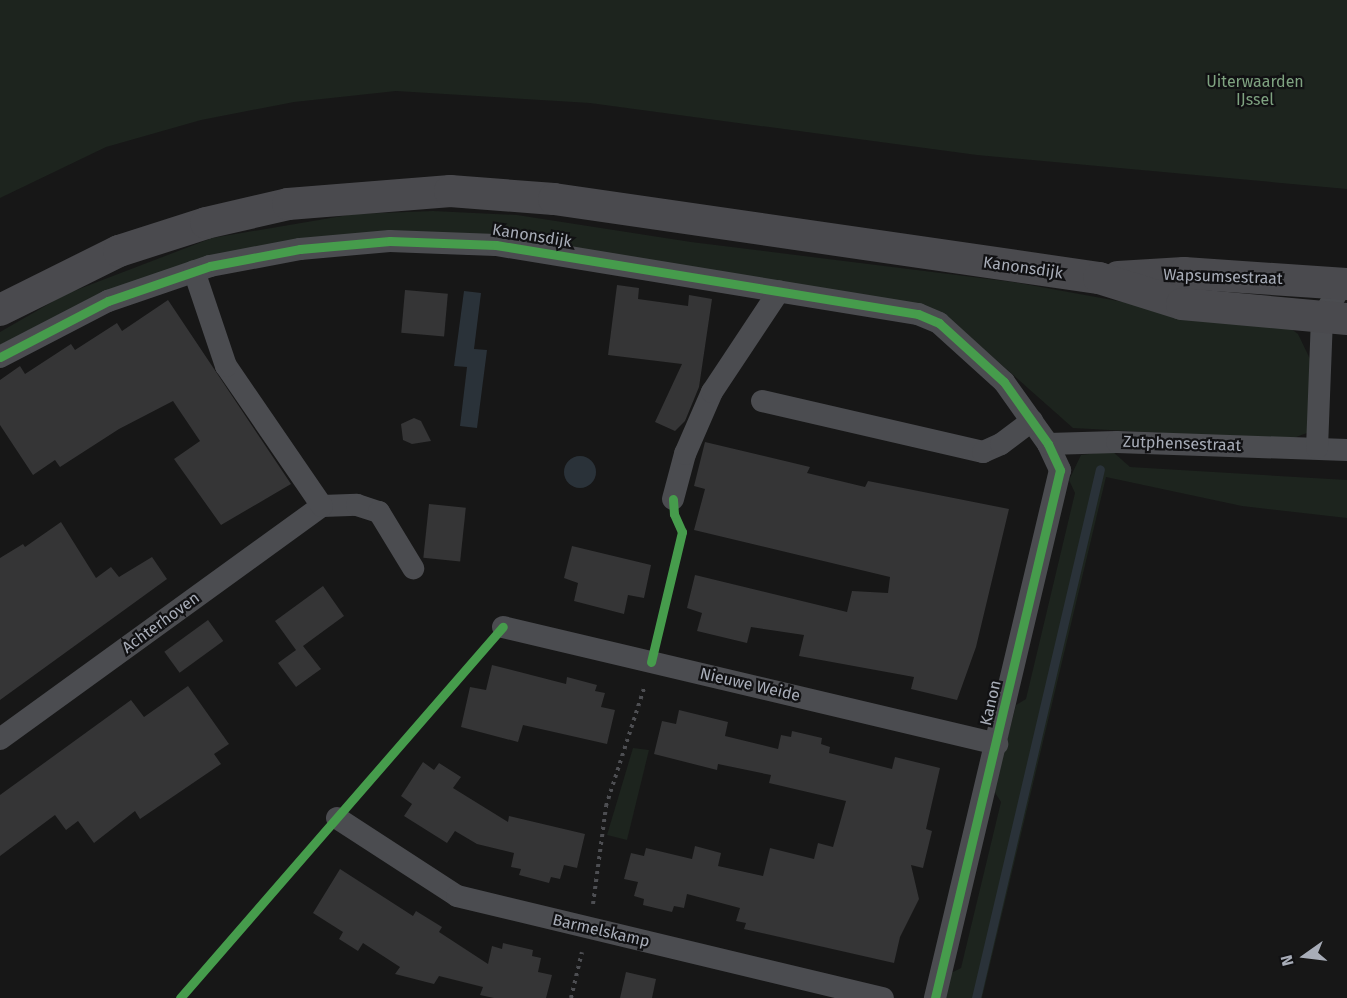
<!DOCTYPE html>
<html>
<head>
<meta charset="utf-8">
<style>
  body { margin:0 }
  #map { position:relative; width:1347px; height:998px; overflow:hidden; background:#171717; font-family:"Fira Sans",sans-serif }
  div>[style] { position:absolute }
  .green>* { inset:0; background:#1d241e }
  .water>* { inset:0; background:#2a3239 }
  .round { border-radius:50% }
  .stream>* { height:9px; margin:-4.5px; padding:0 4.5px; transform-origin:4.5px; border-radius:4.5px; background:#2a3239 }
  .building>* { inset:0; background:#353536; transform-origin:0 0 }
  .path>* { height:4px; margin-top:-2px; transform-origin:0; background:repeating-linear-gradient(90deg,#4d4e52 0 3px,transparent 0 7.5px) }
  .street>* { height:22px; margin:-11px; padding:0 11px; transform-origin:11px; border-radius:11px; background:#4b4c50 }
  .secondary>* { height:32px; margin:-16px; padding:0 16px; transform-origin:16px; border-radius:16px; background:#4a4a4e }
  .cycleway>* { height:9px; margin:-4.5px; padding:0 4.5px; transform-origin:4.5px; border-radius:4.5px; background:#469c4c }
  span { translate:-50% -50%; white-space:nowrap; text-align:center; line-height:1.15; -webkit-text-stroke:4.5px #111113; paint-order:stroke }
  .park-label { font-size:16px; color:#7fa381 }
  .street-label { font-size:16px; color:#a8adb8 }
  .north { position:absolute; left:1275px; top:926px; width:60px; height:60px; -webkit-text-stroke:4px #111113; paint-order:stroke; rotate:256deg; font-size:16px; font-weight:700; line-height:24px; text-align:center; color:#a8adb8 }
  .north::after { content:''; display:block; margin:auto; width:21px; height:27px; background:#a8adb8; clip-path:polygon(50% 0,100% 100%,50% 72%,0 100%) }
</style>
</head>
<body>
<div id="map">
  <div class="green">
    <i style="clip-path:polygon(0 0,1347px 0,1347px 189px,977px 155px,590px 103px,396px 91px,294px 102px,201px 120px,106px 147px,0 198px)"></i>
    <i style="clip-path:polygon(433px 211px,517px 215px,691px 242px,1013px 282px,1162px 309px,1286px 325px,1298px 334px,1311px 361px,1307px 433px,1288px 440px,1073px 428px,943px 313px,495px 236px,191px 262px,102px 292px,0 345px,0 332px,66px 294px,212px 238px,354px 214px)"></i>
    <i style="clip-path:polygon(1112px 451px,1130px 467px,1347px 480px,1347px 518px,1242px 506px,1106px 477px,982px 998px,945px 998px,951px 973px,961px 968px,1001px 802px,994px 791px,1016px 705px,1026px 699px,1075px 493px,1069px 480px,1081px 455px)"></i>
    <i style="clip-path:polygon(633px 748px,649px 750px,627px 840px,607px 835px)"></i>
  </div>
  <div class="water">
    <i style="clip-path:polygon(464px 291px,481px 293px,474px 349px,487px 350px,477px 428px,460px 426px,467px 367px,454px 366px)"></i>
    <i class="round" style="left:564px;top:456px;width:32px;height:32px"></i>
  </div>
  <div class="stream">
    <i style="left:976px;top:998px;width:543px;rotate:-76.81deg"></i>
  </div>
  <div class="building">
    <i style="clip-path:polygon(617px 285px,639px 288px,638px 299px,688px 306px,689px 295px,712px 299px,699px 387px,685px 421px,675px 431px,655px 422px,682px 364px,608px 355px)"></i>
    <i style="left:405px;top:290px;width:43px;height:43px;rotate:5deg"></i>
    <i style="clip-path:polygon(168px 300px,291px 484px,221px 525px,174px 459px,200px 441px,173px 401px,119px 429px,60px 467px,55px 460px,33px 475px,0 425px,0 380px,20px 366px,25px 374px,71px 344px,75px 350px,117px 323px,122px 331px)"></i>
    <i style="clip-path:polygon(414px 418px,421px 421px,431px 441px,412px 444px,403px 440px,401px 424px)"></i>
    <i style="clip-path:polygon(705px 442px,810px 467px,807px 473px,865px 487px,868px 481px,1009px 509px,976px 647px,957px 700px,911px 689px,914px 677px,799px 656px,804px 635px,751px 627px,747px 643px,697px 631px,702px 613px,687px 608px,695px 575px,847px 612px,852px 591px,888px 593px,890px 577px,694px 530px,705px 489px,694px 486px)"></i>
    <i style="left:429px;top:504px;width:37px;height:54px;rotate:6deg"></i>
    <i style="clip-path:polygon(61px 522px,96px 578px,111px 567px,119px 577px,152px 557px,167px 579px,0 700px,0 558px,23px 544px,25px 547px)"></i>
    <i style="clip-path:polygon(572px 546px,651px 565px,644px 598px,628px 595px,624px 614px,574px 601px,578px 583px,564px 578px)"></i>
    <i style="clip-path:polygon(323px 586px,344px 616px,303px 646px,321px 669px,296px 687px,278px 663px,296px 650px,275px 621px)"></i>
    <i style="left:208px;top:620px;width:26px;height:54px;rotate:54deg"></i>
    <i style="clip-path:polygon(492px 665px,566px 684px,567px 677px,597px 685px,595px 691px,605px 693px,601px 707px,615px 710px,607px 744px,523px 725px,518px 742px,461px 727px,470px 687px,486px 690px)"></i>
    <i style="clip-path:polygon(188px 686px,229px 744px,214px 754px,221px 764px,140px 819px,135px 811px,94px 843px,78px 821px,66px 830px,55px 815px,0 856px,0 795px,131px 700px,144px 717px)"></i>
    <i style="clip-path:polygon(679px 710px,728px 722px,725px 736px,778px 749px,781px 735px,791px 737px,792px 731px,822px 738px,821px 744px,830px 747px,829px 753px,892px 769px,895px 757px,940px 768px,926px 829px,932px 831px,923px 868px,911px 865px,919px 899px,900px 937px,894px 963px,744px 929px,746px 923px,736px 921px,740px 908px,687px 894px,684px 908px,674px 906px,672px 912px,643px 905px,644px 899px,634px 896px,638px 882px,624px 879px,631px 853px,644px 856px,646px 848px,692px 859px,695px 846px,721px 853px,718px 866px,763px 876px,770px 848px,814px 859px,818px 843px,833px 847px,846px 801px,769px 783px,771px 775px,718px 764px,717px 770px,654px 754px,662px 721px,676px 724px)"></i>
    <i style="clip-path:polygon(423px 762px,434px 770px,439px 763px,461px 777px,453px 788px,508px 822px,509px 816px,585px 834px,577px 868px,564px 865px,560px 879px,551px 877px,549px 883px,519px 875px,521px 869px,511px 867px,514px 853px,477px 844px,455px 831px,447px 843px,404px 816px,412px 804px,401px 796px)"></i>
    <i style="clip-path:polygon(340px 869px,413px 916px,416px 911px,442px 927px,439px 932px,488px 964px,492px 946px,502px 949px,503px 943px,533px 950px,532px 956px,541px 958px,538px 972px,552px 975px,546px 998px,494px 998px,480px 995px,483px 987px,439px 976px,434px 984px,395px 974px,400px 967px,363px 943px,358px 951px,339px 939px,343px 932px,313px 913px)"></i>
    <i style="clip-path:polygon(626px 972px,656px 979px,652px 998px,620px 998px)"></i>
  </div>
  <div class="path">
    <i style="left:593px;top:904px;width:99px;rotate:-82.4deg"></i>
    <i style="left:606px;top:806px;width:127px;rotate:-72.1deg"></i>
    <i style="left:571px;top:998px;width:47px;rotate:-76.6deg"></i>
  </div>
  <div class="street">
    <i style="left:0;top:357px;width:122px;rotate:-27.4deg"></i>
    <i style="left:108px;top:301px;width:108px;rotate:-18.9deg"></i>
    <i style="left:210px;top:266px;width:92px;rotate:-10.7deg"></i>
    <i style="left:300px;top:249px;width:90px;rotate:-5.1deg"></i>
    <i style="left:390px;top:241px;width:106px;rotate:2.2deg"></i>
    <i style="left:496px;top:245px;width:428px;rotate:9.3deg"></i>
    <i style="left:918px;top:314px;width:23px;rotate:23deg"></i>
    <i style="left:939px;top:323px;width:88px;rotate:42.2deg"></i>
    <i style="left:1004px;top:382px;width:76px;rotate:54.6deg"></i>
    <i style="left:1048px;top:444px;width:29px;rotate:65deg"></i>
    <i style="left:1060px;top:470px;width:543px;rotate:103.32deg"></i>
    <i style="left:762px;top:401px;width:227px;rotate:13deg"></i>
    <i style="left:983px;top:452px;width:20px;rotate:-24deg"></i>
    <i style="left:1001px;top:444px;width:39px;rotate:-37deg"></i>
    <i style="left:1048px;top:444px;width:69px;rotate:-1.7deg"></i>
    <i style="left:1117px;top:442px;width:230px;rotate:2deg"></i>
    <i style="left:1317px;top:448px;width:131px;rotate:-87.8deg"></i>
    <i style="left:1322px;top:317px;width:39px;rotate:-58deg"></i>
    <i style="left:673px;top:499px;width:47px;rotate:-75.1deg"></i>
    <i style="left:685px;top:454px;width:68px;rotate:-66.5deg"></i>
    <i style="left:712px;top:392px;width:121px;rotate:-56.4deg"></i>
    <i style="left:322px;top:506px;width:35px;rotate:-2deg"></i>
    <i style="left:357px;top:505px;width:23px;rotate:18deg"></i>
    <i style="left:379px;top:512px;width:66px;rotate:58.7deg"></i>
    <i style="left:503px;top:627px;width:508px;rotate:13.32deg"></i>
    <i style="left:0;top:739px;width:397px;rotate:-35.9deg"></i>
    <i style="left:322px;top:506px;width:170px;rotate:-124.4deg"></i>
    <i style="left:226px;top:366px;width:100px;rotate:-108.6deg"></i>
    <i style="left:337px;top:818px;width:143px;rotate:33deg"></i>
    <i style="left:457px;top:896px;width:438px;rotate:13.5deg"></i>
  </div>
  <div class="secondary">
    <i style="left:1118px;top:277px;width:66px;rotate:-3.5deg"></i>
    <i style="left:1184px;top:273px;width:163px;rotate:3.9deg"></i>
    <i style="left:0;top:310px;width:133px;rotate:-26.4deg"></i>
    <i style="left:119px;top:251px;width:91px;rotate:-17.8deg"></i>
    <i style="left:206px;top:223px;width:84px;rotate:-13deg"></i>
    <i style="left:288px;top:204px;width:163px;rotate:-4.6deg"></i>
    <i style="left:450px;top:191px;width:104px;rotate:4.4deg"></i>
    <i style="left:554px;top:199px;width:551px;rotate:8.25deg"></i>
    <i style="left:1099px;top:278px;width:87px;rotate:17.4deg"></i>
    <i style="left:1182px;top:304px;width:166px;rotate:5.2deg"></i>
  </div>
  <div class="cycleway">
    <i style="left:0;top:357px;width:122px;rotate:-27.4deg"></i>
    <i style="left:108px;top:301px;width:108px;rotate:-18.9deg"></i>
    <i style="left:210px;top:266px;width:92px;rotate:-10.7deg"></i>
    <i style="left:300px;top:249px;width:90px;rotate:-5.1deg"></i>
    <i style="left:390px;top:241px;width:106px;rotate:2.2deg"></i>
    <i style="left:496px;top:245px;width:428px;rotate:9.3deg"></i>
    <i style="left:918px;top:314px;width:23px;rotate:23deg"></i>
    <i style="left:939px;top:323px;width:88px;rotate:42.2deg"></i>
    <i style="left:1004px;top:382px;width:76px;rotate:54.6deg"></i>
    <i style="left:1048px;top:444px;width:29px;rotate:65deg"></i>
    <i style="left:1060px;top:470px;width:543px;rotate:103.32deg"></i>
    <i style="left:651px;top:662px;width:134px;rotate:-76.6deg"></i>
    <i style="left:682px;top:532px;width:20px;rotate:-114deg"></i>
    <i style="left:674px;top:514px;width:15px;rotate:-94deg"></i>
    <i style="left:180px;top:998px;width:492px;rotate:-49deg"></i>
  </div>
  <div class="park-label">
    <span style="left:1255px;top:91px">Uiterwaarden<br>IJssel</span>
  </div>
  <div class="street-label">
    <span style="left:532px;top:236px;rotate:9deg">Kanonsdijk</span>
    <span style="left:1023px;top:268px;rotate:8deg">Kanonsdijk</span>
    <span style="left:1223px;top:277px;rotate:2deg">Wapsumsestraat</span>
    <span style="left:1182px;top:444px;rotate:2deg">Zutphensestraat</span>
    <span style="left:161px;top:623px;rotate:-36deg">Achterhoven</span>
    <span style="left:750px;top:685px;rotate:13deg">Nieuwe Weide</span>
    <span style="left:991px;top:703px;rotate:-77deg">Kanon</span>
    <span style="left:601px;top:931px;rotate:13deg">Barmelskamp</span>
  </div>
  <div class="north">N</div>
</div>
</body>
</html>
